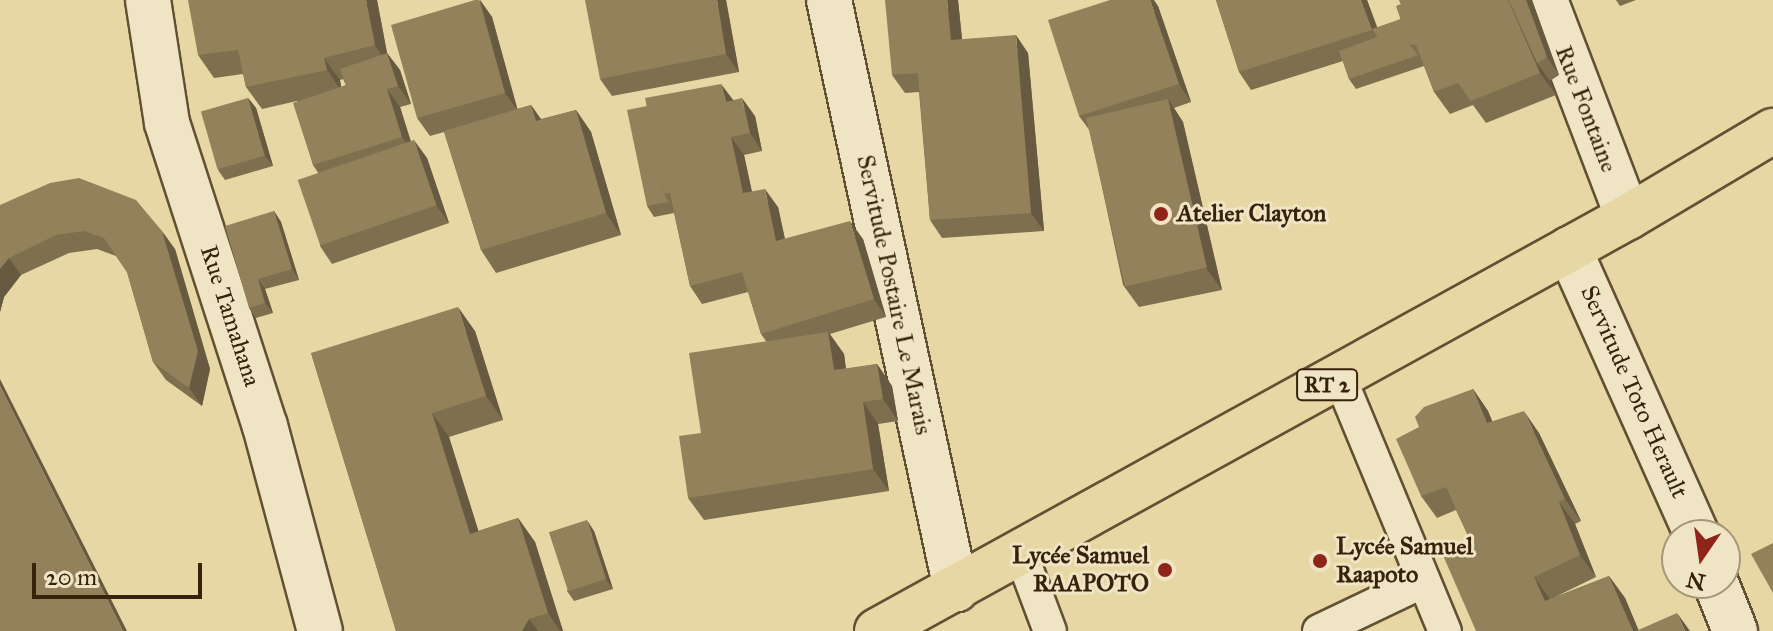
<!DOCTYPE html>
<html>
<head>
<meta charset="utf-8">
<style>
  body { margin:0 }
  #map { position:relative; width:1773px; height:631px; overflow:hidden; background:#e7d7a4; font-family:"IM FELL Great Primer",serif }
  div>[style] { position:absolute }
  .roads { filter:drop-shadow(2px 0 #635032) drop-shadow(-2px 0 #635032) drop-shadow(0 2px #635032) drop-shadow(0 -2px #635032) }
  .lane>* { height:32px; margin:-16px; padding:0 16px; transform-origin:16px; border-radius:16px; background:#efe5c4 }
  .street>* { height:44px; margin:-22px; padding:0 22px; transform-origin:22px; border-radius:22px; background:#efe5c4 }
  .secondary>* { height:44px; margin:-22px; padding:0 22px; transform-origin:22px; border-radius:22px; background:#efe5c4 }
  .primary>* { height:44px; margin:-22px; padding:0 22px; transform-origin:22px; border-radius:22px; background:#e7d7a4 }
  .wall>* { inset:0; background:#7e6f4e }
  .shaded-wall>* { inset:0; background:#675a40 }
  .building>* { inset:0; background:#93815b; transform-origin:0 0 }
  .dots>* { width:22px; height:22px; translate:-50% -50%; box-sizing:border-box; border:4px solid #efe5c4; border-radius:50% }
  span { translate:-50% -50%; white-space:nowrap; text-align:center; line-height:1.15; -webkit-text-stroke:6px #efe5c4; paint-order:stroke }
  .shield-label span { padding:2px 6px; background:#efe5c4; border:2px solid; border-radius:6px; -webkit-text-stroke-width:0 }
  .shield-label { font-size:22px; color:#37230c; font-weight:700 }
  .street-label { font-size:24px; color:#37230c }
  .poi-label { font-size:24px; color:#37230c; font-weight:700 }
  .left { translate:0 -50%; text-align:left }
  .right { translate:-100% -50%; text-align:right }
  .north { position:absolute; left:1661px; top:519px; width:80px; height:80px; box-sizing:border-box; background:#efe5c4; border:2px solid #a5977a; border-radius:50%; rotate:193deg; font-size:22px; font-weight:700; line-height:32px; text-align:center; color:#37230c }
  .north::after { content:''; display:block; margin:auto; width:28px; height:36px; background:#8f2418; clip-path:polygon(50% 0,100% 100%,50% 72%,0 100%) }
  .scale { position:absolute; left:32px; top:563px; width:170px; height:36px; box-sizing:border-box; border:4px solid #37230c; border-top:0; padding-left:10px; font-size:24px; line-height:28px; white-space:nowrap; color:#37230c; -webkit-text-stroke:6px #efe5c4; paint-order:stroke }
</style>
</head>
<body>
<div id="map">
  <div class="roads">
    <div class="lane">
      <i style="left:1340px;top:378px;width:274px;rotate:67.5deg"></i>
      <i style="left:1021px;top:554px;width:82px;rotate:69.4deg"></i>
      <i style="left:1319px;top:631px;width:116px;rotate:-25.5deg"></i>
    </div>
    <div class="street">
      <i style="left:829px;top:0;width:603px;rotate:77.83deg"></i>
      <i style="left:1545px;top:0;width:232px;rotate:69.1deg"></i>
      <i style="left:1569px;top:249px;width:313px;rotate:65.9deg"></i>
      <i style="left:1716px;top:583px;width:52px;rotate:68.4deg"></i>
    </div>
    <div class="secondary">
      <i style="left:148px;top:0;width:124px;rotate:81.2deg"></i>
      <i style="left:167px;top:123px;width:318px;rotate:72.1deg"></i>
      <i style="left:265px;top:426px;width:212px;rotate:75deg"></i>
    </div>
    <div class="primary">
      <i style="left:877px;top:631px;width:858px;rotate:-28.87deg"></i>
      <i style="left:1628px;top:217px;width:169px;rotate:-30.7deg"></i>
    </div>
  </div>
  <div class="wall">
    <i style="clip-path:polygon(evenodd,377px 0,387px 53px,400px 70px,411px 104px,400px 107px,411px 142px,427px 158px,449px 223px,332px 264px,320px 246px,319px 174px,313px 165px,297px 101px,262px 109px,246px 87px,243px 74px,214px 78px,198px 55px,377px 0,343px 79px,346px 85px,341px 87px,340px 80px,343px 79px)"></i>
    <i style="clip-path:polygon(480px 0,492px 17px,517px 109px,531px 105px,541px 119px,576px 110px,591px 132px,621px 235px,496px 273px,481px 250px,444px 132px,430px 136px,417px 118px)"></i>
    <i style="clip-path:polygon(726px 0,739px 72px,612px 96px,600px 79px)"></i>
    <i style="clip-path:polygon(958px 0,962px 40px,1028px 53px,1044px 231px,942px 238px,930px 220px,919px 92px,905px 93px,892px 75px)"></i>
    <i style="clip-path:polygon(1216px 0,1367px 0,1377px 28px,1401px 19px,1401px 4px,1399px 0,1532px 0,1559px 75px,1550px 81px,1556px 95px,1486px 123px,1473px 105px,1450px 114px,1434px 92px,1424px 66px,1356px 89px,1349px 79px,1343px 61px,1251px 90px,1239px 72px)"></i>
    <i style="clip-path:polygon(1616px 0,1636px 0,1620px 6px)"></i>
    <i style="clip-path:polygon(1158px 6px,1191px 102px,1174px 108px,1183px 122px,1222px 290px,1139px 307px,1123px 285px,1090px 131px,1079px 116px)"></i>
    <i style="clip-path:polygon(248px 98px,256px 108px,273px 166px,225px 180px,218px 170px)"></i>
    <i style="clip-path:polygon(733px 100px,755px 116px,762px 151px,744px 155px,752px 192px,778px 207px,785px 239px,863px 239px,886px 317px,830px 334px,844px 354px,846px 369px,877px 364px,892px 386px,898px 421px,878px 424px,889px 491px,704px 520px,688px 498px,701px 433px,766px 341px,761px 334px,748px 292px,702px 304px,690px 286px,674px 213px,654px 217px,647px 206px,647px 106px)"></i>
    <i style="clip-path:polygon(0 205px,175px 249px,210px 369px,202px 406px,166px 380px,153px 362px,127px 272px,116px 256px,97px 249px,69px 253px,21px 275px,4px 297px,0 312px)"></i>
    <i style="clip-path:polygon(274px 211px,281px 222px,299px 280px,265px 289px,273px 313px,256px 318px,249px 308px)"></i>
    <i style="clip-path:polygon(475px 331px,503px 420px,449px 437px,478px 531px,518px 518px,535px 542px,563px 631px,396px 631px,311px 353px)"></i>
    <i style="clip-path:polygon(1473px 389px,1488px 411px,1492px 421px,1539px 433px,1581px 521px,1575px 524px,1596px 577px,1555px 597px,1609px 576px,1625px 598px,1638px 630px,1690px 631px,1476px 631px,1470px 540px,1456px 510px,1437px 518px,1421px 496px,1419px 427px)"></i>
    <i style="clip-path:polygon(594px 531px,613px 589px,574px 601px,567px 591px)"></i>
  </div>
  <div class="shaded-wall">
    <i style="clip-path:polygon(366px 0,377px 0,387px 53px,400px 70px,411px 104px,398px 86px,390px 67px,375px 45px)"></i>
    <i style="clip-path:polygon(480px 0,492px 17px,518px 111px,505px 93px)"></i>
    <i style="clip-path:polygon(717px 0,726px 0,739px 72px,726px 54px)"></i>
    <i style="clip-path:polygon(947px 0,958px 0,964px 58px,951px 40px)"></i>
    <i style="clip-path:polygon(1150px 0,1154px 0,1158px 6px,1191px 102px,1179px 84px)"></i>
    <i style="clip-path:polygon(1361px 0,1367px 0,1385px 48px,1372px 30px)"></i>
    <i style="clip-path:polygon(1508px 0,1537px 63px,1550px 81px,1556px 95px,1540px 73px)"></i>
    <i style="clip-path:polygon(1526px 0,1532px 0,1559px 75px,1547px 57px)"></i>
    <i style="clip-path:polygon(1016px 35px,1028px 53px,1044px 231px,1031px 213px)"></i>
    <i style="clip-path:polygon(324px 58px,340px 80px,342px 92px,327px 70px)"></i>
    <i style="clip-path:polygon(721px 84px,734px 101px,726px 102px)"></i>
    <i style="clip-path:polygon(387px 89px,400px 107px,415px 155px,402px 137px)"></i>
    <i style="clip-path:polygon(248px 98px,256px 108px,273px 166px,265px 156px)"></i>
    <i style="clip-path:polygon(742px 98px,755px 116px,762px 151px,750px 133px)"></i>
    <i style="clip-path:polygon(1168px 99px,1183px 122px,1222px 290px,1206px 268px)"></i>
    <i style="clip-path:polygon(531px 105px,546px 127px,536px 121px)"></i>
    <i style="clip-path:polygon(576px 110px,591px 132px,621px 235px,606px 213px)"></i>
    <i style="clip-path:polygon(731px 137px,744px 155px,756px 211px,743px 193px)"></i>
    <i style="clip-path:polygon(414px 140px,427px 158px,449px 223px,436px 205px)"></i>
    <i style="clip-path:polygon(765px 189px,778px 207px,789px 259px,776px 241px)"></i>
    <i style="clip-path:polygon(274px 211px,281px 222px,299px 280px,292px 269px)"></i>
    <i style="clip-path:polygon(850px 221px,863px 239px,886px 317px,874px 299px)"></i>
    <i style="clip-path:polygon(162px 231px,175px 249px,210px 369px,202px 406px,189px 388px)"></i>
    <i style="clip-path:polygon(9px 258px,21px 275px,4px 297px,0 312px,0 269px)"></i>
    <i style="clip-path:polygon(258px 279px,265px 289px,273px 313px,265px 303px)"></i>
    <i style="clip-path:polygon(458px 307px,475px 331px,503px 420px,486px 396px)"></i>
    <i style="clip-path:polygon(828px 332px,844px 354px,849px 393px,834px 370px)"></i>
    <i style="clip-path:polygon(877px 364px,892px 386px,898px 421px,883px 399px)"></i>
    <i style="clip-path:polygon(0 379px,127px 631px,123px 631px,0 386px)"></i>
    <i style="clip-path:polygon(1473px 389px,1488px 411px,1502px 445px,1487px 423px)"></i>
    <i style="clip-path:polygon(863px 402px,878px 424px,889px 491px,873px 469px)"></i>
    <i style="clip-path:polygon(1524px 411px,1539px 433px,1581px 521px,1565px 499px)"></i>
    <i style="clip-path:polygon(432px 413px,449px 437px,487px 558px,470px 534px)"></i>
    <i style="clip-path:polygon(1559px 502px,1575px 524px,1596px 577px,1580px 555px)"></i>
    <i style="clip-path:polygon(518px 518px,535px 542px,563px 631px,560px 631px,548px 613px)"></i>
    <i style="clip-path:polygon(587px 520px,594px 531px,613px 589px,606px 579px)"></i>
    <i style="clip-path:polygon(1609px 576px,1625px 598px,1639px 631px,1633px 631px)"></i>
    <i style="clip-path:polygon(1534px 577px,1550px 599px,1545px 601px)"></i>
    <i style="clip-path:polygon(1677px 613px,1690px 631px,1685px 631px)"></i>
    <i style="clip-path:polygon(529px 619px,538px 631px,522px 631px)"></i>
  </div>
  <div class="building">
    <i style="clip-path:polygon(188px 0,366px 0,375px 45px,324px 58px,327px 70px,246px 87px,238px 50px,198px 55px)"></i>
    <i style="clip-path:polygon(475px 0,479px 0,505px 93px,417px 118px,391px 25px)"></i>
    <i style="clip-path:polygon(585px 0,717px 0,726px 54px,600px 79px)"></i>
    <i style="clip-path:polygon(885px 0,947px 0,951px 40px,1016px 35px,1031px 213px,930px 220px,918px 73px,892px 75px)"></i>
    <i style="clip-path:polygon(1110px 0,1150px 0,1179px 84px,1079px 116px,1048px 20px)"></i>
    <i style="clip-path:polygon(1216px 0,1361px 0,1372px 30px,1239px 72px)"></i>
    <i style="clip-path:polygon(1399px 0,1508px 0,1540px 73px,1471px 101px,1458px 83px,1434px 92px,1416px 45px,1409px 44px,1396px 6px,1401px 4px)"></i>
    <i style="clip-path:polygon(1509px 0,1526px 0,1547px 57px,1537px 63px)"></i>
    <i style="clip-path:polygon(1401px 19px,1409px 44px,1418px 55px,1349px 79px,1339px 51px,1377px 37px,1372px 29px)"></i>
    <i style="clip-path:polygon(387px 53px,398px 86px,387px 89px,402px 137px,313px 165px,293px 103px,346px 85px,340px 69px)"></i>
    <i style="clip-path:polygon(721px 84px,726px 102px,742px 98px,750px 133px,731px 137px,743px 193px,765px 189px,776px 241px,850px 221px,874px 299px,761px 334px,742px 272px,690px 286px,670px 193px,664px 194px,645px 98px)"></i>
    <i style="left:248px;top:98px;width:60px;height:49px;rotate:74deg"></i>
    <i style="left:1168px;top:99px;width:173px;height:84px;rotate:77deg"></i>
    <i style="clip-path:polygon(531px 105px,536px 121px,576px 110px,606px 213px,481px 250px,444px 131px)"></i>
    <i style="clip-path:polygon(647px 106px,664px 194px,669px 202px,647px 206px,627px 110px)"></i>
    <i style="left:414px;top:140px;width:69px;height:123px;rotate:71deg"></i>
    <i style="clip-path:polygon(79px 178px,136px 200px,162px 231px,198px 351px,189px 388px,153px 362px,127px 272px,104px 238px,84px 231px,56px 235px,9px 258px,0 269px,0 205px,50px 183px)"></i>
    <i style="clip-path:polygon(274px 211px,292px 269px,258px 279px,265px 303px,249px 308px,225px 226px)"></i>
    <i style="clip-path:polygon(458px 307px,486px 396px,432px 413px,470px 534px,518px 518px,548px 613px,529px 619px,522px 631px,396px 631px,311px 353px)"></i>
    <i style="clip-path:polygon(828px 332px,834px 370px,877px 364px,883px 399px,863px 402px,873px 469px,688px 498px,679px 436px,701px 433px,689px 353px)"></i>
    <i style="clip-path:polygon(0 386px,123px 631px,0 631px)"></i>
    <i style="clip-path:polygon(1473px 389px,1487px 423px,1524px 411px,1565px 499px,1559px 502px,1580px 555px,1534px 577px,1545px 601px,1609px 576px,1633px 631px,1476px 631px,1442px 553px,1470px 540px,1446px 487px,1421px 496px,1396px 439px,1419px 427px,1415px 417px,1424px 407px)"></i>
    <i style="left:587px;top:520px;width:62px;height:40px;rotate:72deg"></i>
    <i style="clip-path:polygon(1773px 543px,1773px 593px,1751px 554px)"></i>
    <i style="clip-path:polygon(1677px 613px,1685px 631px,1636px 631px)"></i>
  </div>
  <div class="dots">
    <i style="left:1161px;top:214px;background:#8f2418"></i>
    <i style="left:1320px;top:561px;background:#8f2418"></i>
    <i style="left:1165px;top:570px;background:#8f2418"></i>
  </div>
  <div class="shield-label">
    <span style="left:1327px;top:385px">RT 2</span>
  </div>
  <div class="street-label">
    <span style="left:1586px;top:109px;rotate:69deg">Rue Fontaine</span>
    <span style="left:894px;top:295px;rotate:78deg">Servitude Postaire Le Marais</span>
    <span style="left:230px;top:316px;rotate:72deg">Rue Tamahana</span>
    <span style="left:1634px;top:392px;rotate:66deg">Servitude Toto Herault</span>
  </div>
  <div class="poi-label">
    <span class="left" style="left:1177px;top:214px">Atelier Clayton</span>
    <span class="left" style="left:1336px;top:561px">Lycée Samuel<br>Raapoto</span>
    <span class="right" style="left:1149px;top:570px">Lycée Samuel<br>RAAPOTO</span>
  </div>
  <div class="north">N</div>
  <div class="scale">20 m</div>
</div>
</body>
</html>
